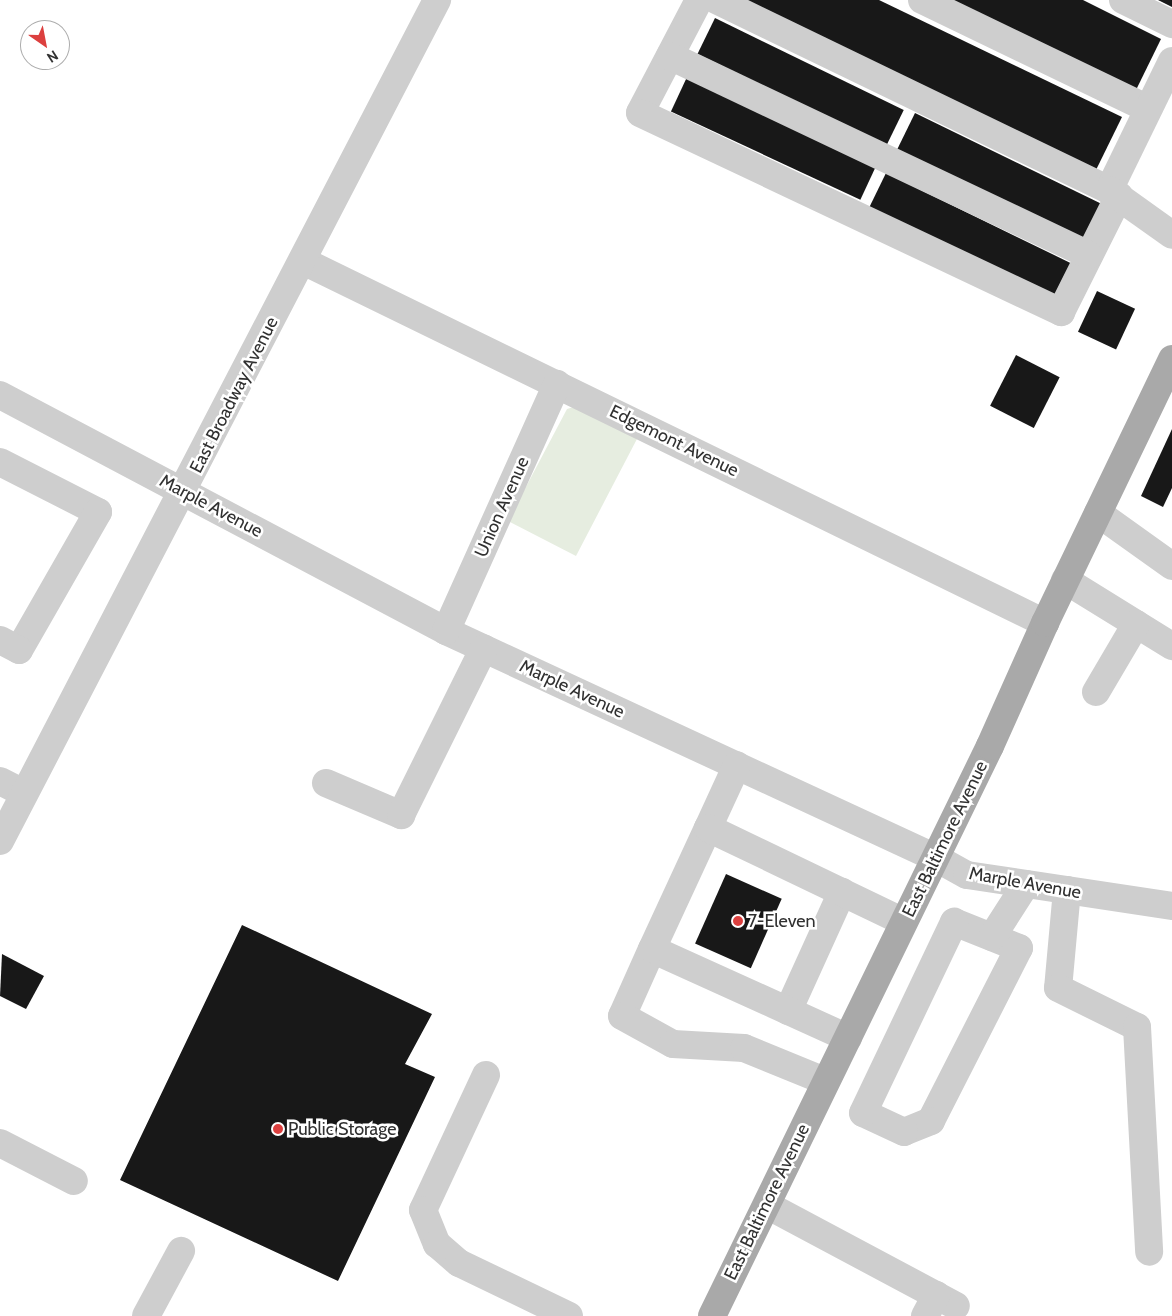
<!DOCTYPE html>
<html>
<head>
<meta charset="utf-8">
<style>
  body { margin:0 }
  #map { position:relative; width:1172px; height:1316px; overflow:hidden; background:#fff; font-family:Cabin,sans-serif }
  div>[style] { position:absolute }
  .green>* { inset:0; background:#e6ede0 }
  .building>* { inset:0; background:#181818; transform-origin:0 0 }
  .minor>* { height:28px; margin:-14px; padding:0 14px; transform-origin:14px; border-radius:14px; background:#cecece }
  .major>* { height:28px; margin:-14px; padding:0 14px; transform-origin:14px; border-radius:14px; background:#a9a9a9 }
  .dots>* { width:14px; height:14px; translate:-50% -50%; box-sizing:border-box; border:2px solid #fff; border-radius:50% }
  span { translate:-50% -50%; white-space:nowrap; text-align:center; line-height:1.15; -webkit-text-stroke:5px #fff; paint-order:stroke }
  .street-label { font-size:18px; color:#313131 }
  .poi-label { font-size:18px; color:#313131 }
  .left { translate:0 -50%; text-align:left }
  .north { position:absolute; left:20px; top:20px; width:50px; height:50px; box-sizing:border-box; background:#fff; border:1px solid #adadad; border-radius:50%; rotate:147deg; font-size:14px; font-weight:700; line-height:20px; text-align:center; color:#313131 }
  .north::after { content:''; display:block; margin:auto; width:18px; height:22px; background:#dc403f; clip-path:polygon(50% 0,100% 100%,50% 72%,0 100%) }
</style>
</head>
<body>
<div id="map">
  <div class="green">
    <i style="clip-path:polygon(577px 406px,638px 437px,576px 556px,508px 521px,567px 409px)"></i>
  </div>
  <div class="building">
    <i style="clip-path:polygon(738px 0,879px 0,1122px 117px,1095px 172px)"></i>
    <i style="clip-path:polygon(952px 0,1083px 0,1161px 39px,1136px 90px)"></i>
    <i style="clip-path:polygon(1158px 0,1172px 0,1172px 7px)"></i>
    <i style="left:715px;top:18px;width:210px;height:40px;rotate:26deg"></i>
    <i style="left:687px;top:77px;width:209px;height:38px;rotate:25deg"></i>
    <i style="left:915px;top:113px;width:213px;height:41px;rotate:26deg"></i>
    <i style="left:886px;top:173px;width:212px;height:38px;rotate:26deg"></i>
    <i style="left:1097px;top:291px;width:42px;height:45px;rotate:25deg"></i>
    <i style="left:1016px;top:355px;width:49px;height:57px;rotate:27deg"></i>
    <i style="clip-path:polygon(1172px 429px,1172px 488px,1163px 507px,1141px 496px)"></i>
    <i style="left:726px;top:874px;width:61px;height:76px;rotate:24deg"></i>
    <i style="clip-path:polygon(242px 925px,432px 1014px,405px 1064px,435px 1077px,338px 1281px,120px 1180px)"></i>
    <i style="clip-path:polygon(2px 954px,44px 976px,26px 1009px,0 996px)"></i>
  </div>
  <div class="minor">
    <i style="left:699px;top:0;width:127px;rotate:117.6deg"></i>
    <i style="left:640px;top:113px;width:466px;rotate:25.3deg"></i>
    <i style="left:1061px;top:312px;width:130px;rotate:-63.4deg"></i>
    <i style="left:716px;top:0;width:437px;rotate:25.8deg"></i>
    <i style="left:922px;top:0;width:251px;rotate:25.7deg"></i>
    <i style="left:1123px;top:0;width:55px;rotate:26.1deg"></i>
    <i style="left:670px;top:56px;width:464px;rotate:25.4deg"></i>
    <i style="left:1172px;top:61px;width:144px;rotate:116deg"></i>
    <i style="left:1109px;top:190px;width:77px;rotate:35.5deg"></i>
    <i style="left:303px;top:261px;width:826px;rotate:26.01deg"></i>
    <i style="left:0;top:395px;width:505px;rotate:27.89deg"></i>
    <i style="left:446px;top:631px;width:540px;rotate:24.86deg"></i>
    <i style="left:936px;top:858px;width:35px;rotate:29deg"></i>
    <i style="left:967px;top:875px;width:207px;rotate:8.6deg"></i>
    <i style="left:0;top:462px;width:110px;rotate:27deg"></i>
    <i style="left:98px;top:512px;width:159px;rotate:119.8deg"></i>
    <i style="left:19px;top:650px;width:21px;rotate:-152deg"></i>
    <i style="left:1098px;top:513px;width:91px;rotate:35.6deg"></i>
    <i style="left:1065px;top:580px;width:126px;rotate:31.7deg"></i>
    <i style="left:446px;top:631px;width:271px;rotate:-65.8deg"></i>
    <i style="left:1096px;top:692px;width:79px;rotate:-59.5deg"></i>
    <i style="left:0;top:781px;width:27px;rotate:27deg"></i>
    <i style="left:326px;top:783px;width:82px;rotate:23.1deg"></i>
    <i style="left:401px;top:815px;width:186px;rotate:-63.6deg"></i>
    <i style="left:708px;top:828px;width:69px;rotate:-65.3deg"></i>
    <i style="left:0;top:841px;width:948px;rotate:-62.54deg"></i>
    <i style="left:1067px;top:890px;width:98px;rotate:95.2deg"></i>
    <i style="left:1058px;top:988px;width:88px;rotate:26.3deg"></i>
    <i style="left:1137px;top:1027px;width:225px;rotate:86.9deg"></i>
    <i style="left:954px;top:922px;width:70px;rotate:21.8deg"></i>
    <i style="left:1019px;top:948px;width:194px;rotate:117deg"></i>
    <i style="left:931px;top:1121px;width:29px;rotate:158deg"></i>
    <i style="left:904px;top:1132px;width:45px;rotate:-155.1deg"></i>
    <i style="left:863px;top:1113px;width:212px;rotate:-64.5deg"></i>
    <i style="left:992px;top:937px;width:63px;rotate:-57.3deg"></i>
    <i style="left:652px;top:949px;width:73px;rotate:114.1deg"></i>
    <i style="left:622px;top:1016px;width:58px;rotate:28.8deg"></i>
    <i style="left:673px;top:1044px;width:71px;rotate:3.2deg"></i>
    <i style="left:744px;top:1048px;width:87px;rotate:22.2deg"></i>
    <i style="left:788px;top:1011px;width:131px;rotate:-65.6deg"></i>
    <i style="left:848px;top:1038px;width:215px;rotate:-155.6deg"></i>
    <i style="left:652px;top:949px;width:133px;rotate:-65.2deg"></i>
    <i style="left:708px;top:828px;width:217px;rotate:25.6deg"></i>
    <i style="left:486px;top:1075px;width:149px;rotate:115deg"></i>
    <i style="left:423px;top:1210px;width:37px;rotate:68deg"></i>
    <i style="left:437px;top:1244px;width:29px;rotate:41deg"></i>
    <i style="left:459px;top:1263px;width:122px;rotate:25.7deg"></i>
    <i style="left:0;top:1143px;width:83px;rotate:27.2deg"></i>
    <i style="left:767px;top:1205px;width:214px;rotate:28.1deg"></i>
    <i style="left:146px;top:1316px;width:74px;rotate:-61.7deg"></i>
    <i style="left:925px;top:1316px;width:24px;rotate:-62deg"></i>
  </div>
  <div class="major">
    <i style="left:712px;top:1316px;width:634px;rotate:-64deg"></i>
    <i style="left:990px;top:746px;width:135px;rotate:-65.9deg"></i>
    <i style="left:1045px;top:623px;width:293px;rotate:-64.3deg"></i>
  </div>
  <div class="dots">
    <i style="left:738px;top:921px;background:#dc403f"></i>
    <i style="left:278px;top:1129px;background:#dc403f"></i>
  </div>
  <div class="street-label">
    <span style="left:234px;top:395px;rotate:-63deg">East Broadway Avenue</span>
    <span style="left:674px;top:441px;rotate:26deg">Edgemont Avenue</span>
    <span style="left:211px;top:506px;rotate:28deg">Marple Avenue</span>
    <span style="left:502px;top:507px;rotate:-66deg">Union Avenue</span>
    <span style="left:572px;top:689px;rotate:25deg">Marple Avenue</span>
    <span style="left:945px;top:839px;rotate:-64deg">East Baltimore Avenue</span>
    <span style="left:1025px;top:883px;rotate:10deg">Marple Avenue</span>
    <span style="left:767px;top:1202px;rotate:-64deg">East Baltimore Avenue</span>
  </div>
  <div class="poi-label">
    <span class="left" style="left:748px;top:921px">7-Eleven</span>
    <span class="left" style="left:288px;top:1129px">Public Storage</span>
  </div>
  <div class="north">N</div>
</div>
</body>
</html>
